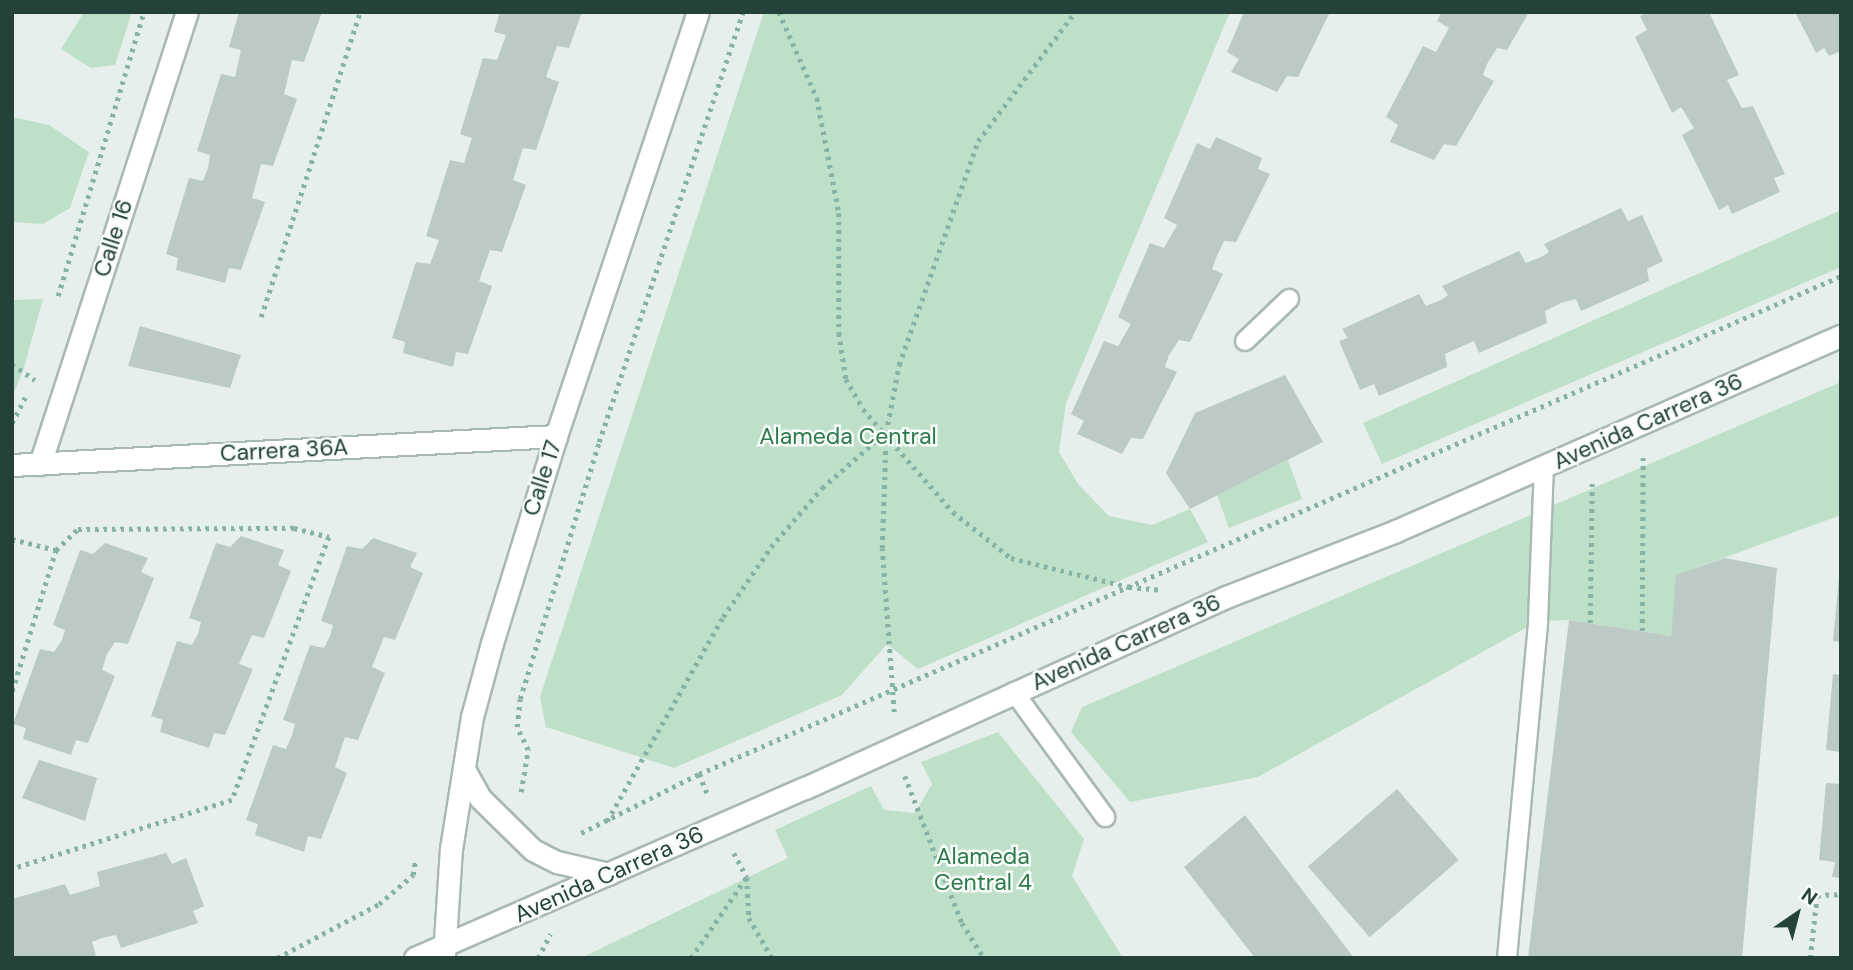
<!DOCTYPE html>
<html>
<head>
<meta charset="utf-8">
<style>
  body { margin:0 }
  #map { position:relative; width:1853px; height:970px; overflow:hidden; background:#e6efeb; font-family:"DM Sans",sans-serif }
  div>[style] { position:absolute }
  .green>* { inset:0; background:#bfe0c8 }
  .building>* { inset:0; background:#bbcac4; transform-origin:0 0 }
  .path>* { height:4.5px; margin-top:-2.25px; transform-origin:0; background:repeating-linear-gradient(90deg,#86b3a5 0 3.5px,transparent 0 8.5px) }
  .roads { filter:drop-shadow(2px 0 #a8b8b2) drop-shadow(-2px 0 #a8b8b2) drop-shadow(0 2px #a8b8b2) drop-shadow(0 -2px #a8b8b2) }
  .lane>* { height:18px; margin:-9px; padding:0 9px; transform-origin:9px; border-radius:9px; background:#fff }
  .street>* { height:21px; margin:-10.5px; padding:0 10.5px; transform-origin:10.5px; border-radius:10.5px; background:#fff }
  .secondary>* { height:21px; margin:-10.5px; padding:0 10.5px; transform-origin:10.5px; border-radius:10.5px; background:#fff }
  span { translate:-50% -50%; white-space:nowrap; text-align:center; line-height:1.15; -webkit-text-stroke:5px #f7fbf9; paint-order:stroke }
  .street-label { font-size:23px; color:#24423a }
  .park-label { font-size:23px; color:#2d7a4b }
  .frame { position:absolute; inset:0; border:14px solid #24423a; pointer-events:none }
  .north { position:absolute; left:1762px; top:879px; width:70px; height:70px; -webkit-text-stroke:5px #f7fbf9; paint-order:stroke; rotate:35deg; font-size:19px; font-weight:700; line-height:28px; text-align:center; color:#24423a }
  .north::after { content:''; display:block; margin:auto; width:24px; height:32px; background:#24423a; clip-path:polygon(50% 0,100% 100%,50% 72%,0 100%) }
</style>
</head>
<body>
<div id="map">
  <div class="green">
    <i style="clip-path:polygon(84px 12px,132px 12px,115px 65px,91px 68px,61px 49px)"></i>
    <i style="clip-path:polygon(764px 12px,1230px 12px,1066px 403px,1059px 452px,1078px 484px,1109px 516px,1152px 525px,1190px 509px,1208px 542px,918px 669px,887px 644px,842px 695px,674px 768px,546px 727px,540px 697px)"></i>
    <i style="clip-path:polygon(12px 117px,49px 125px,89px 152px,70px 208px,43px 224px,12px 222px)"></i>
    <i style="clip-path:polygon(1841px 210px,1841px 267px,1382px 464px,1363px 423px)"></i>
    <i style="clip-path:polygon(43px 299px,23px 371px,12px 397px,12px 300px)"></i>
    <i style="clip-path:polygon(1841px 382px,1841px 515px,1677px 575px,1671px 636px,1569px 620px,1538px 621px,1258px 777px,1130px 802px,1071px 732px,1082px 707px)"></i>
    <i style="clip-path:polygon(1288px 460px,1302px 499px,1229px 528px,1217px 495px)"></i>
    <i style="clip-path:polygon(998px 732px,1084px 839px,1072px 876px,1123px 958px,581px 958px,788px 858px,775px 830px,871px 786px,884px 810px,915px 813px,932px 784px,921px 762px)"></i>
  </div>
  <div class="building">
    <i style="clip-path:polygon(239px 12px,322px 12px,304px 62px,292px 60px,284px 94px,297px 99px,273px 166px,261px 164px,252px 198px,265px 202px,241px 270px,229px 268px,225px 283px,176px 270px,178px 258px,166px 254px,189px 178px,203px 181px,208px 168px,210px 155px,197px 151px,221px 74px,235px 77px,241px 50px,229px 47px)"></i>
    <i style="clip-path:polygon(500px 12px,582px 12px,569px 48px,557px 46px,546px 77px,559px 82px,536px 150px,523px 148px,513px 180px,526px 185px,502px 252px,490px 250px,479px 281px,492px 286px,468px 354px,456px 352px,453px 367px,403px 353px,405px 342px,392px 338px,416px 262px,430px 264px,439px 240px,426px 236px,450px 160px,464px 163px,472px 138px,460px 134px,483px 58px,497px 60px,506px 35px,494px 32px)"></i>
    <i style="clip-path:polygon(1244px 12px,1330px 12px,1298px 77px,1287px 76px,1277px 92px,1231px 72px,1239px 59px,1227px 52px)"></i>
    <i style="clip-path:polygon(1442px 12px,1529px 12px,1507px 50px,1497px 48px,1487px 64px,1483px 75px,1494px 81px,1456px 146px,1444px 144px,1434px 160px,1390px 142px,1398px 125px,1386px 117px,1423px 46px,1436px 52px,1449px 28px,1437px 21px)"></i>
    <i style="clip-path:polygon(1648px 12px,1709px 12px,1739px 75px,1727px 80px,1742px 108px,1753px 106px,1785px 174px,1774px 178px,1780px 192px,1732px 214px,1728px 205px,1719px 210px,1682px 135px,1694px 128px,1681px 107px,1672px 113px,1635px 37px,1647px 30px,1640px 16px)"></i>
    <i style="clip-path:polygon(1795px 12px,1841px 12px,1841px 51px,1829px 56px,1824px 48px,1816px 53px)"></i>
    <i style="clip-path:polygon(1216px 137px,1262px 158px,1258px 169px,1270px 174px,1236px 242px,1224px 241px,1216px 258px,1212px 269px,1223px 274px,1190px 342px,1179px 340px,1169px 355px,1165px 367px,1177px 372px,1143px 439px,1131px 438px,1122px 454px,1077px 434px,1084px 421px,1071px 414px,1104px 341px,1118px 346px,1131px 324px,1118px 317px,1150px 243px,1164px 248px,1177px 225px,1164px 218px,1197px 143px,1210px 149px)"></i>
    <i style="clip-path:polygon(1621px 208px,1628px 221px,1642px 215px,1663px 261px,1647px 269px,1649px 281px,1581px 311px,1576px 299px,1561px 303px,1545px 311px,1547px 323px,1479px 353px,1474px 341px,1445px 354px,1447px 367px,1379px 396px,1374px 384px,1360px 390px,1339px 341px,1348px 338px,1342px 329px,1419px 294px,1426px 306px,1441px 300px,1448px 295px,1442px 286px,1519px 251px,1526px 263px,1541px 257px,1549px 252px,1544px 244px)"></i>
    <i style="clip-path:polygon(140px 326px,241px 355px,230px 388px,128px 366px)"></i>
    <i style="clip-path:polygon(1285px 375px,1323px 442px,1190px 509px,1166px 473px,1195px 413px)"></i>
    <i style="clip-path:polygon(241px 536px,284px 550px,278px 565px,291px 571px,264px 638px,252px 635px,239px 664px,253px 669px,225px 735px,214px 733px,209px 748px,160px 732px,163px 720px,151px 716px,177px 641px,192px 645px,198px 634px,201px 622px,189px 618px,216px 543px,230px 547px)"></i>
    <i style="clip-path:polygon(373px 538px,417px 553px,410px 567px,423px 573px,395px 640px,384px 637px,372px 667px,385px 673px,358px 740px,345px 737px,335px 767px,347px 773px,321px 839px,308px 836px,304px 852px,255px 835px,258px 824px,246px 820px,273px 745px,286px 749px,292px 735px,295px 724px,283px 720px,310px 645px,324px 648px,330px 636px,333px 625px,321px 621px,347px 546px,362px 549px)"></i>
    <i style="clip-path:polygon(105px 543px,148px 558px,141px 572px,154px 578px,128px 644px,115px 642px,107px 654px,102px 670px,115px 676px,88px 743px,76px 740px,71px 755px,23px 739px,26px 728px,13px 724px,40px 649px,54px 652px,62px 640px,65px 630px,53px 625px,80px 550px,93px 554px)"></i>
    <i style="clip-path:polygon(1725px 558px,1777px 568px,1742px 958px,1528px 958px,1569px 620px,1671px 636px,1676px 575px)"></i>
    <i style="clip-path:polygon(1839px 578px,1841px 578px,1841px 642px,1833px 641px)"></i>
    <i style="clip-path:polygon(1833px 674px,1841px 675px,1841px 752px,1826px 750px)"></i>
    <i style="clip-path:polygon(39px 760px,97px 778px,85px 821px,22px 798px)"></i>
    <i style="clip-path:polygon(1826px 783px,1841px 784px,1841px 878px,1832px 877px,1835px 862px,1819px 860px)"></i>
    <i style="left:1397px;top:789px;width:94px;height:118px;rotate:49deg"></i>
    <i style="clip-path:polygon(1245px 815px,1354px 958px,1255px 958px,1184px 867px)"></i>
    <i style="clip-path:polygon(166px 853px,172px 864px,186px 858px,204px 906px,193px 911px,198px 923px,121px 948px,116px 935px,102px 938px,92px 942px,96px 955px,87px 958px,12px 958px,12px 899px,65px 884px,70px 895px,100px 886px,97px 872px)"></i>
  </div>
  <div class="path">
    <i style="left:779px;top:12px;width:94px;rotate:66.2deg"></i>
    <i style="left:817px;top:98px;width:117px;rotate:79.2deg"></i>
    <i style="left:839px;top:213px;width:120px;rotate:90deg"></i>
    <i style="left:839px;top:333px;width:47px;rotate:81.3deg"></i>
    <i style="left:846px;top:379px;width:34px;rotate:60deg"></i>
    <i style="left:863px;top:409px;width:137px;rotate:48.9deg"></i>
    <i style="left:953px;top:512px;width:74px;rotate:38.4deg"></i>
    <i style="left:1011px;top:558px;width:122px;rotate:13.8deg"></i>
    <i style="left:1129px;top:587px;width:32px;rotate:5deg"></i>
    <i style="left:58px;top:296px;width:297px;rotate:-73.2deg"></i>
    <i style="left:261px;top:317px;width:321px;rotate:-72deg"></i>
    <i style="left:12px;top:364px;width:28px;rotate:35deg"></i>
    <i style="left:12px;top:423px;width:29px;rotate:-63deg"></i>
    <i style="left:12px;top:539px;width:45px;rotate:14deg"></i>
    <i style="left:56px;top:550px;width:30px;rotate:-44deg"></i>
    <i style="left:78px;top:529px;width:216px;rotate:-0.3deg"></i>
    <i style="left:294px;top:528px;width:36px;rotate:14deg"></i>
    <i style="left:329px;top:537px;width:280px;rotate:110.2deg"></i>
    <i style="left:232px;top:800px;width:231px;rotate:162.6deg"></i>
    <i style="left:1590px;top:623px;width:143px;rotate:-89.2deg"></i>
    <i style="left:1642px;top:631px;width:174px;rotate:-89.7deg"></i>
    <i style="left:12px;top:691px;width:148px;rotate:-72.7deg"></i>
    <i style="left:894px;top:712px;width:164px;rotate:-94.2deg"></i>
    <i style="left:882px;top:548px;width:115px;rotate:-88deg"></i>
    <i style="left:886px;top:433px;width:69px;rotate:-79.2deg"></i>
    <i style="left:899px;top:365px;width:238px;rotate:-70.6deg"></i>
    <i style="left:978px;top:141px;width:161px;rotate:-53.1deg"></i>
    <i style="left:699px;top:774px;width:25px;rotate:67deg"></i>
    <i style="left:905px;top:776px;width:158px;rotate:68.8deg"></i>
    <i style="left:962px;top:923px;width:41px;rotate:57.8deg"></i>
    <i style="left:521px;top:792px;width:43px;rotate:-80.5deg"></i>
    <i style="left:528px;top:750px;width:25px;rotate:-116deg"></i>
    <i style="left:517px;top:727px;width:28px;rotate:-84deg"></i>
    <i style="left:520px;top:699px;width:269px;rotate:-72.9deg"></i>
    <i style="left:599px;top:442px;width:453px;rotate:-71.5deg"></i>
    <i style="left:607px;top:821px;width:235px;rotate:-60.4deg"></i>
    <i style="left:723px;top:617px;width:85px;rotate:-55.6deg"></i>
    <i style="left:771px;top:547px;width:78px;rotate:-49.2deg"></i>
    <i style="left:822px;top:488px;width:84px;rotate:-41.1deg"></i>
    <i style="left:581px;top:833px;width:132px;rotate:-26.6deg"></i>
    <i style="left:699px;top:774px;width:1246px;rotate:-23.56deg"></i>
    <i style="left:734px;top:853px;width:27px;rotate:62deg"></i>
    <i style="left:747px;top:877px;width:41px;rotate:87.2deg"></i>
    <i style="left:749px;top:918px;width:46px;rotate:60.1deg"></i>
    <i style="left:277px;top:958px;width:115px;rotate:-27.9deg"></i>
    <i style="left:379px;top:904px;width:45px;rotate:-40.5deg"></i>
    <i style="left:413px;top:875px;width:13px;rotate:-81deg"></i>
    <i style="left:538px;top:958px;width:27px;rotate:-63deg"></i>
    <i style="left:691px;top:958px;width:97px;rotate:-55.5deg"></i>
    <i style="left:1810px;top:958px;width:63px;rotate:-83.7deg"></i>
    <i style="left:1817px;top:895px;width:24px;rotate:-2deg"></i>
  </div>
  <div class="roads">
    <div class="lane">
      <i style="left:1245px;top:341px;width:61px;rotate:-43.7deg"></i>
      <i style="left:1014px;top:692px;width:155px;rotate:53.9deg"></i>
      <i style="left:1507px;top:958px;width:338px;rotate:-84.7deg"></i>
      <i style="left:1538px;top:621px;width:155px;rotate:-87.8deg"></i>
    </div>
    <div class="street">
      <i style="left:40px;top:464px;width:475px;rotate:-72deg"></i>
      <i style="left:12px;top:465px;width:545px;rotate:-3.05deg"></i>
    </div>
    <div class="secondary">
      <i style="left:464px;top:769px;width:33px;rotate:61deg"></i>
      <i style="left:480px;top:798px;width:74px;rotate:44.5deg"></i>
      <i style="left:533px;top:850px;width:27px;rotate:27deg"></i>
      <i style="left:557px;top:862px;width:53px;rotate:13deg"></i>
      <i style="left:444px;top:956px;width:107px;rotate:-86.3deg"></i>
      <i style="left:451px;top:849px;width:134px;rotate:-81deg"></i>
      <i style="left:472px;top:717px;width:77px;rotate:-74.9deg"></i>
      <i style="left:492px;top:643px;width:217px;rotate:-72.8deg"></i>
      <i style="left:556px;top:436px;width:447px;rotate:-71.5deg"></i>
      <i style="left:415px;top:958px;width:425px;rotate:-23.6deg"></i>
      <i style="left:805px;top:788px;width:462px;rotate:-24.4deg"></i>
      <i style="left:1226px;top:597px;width:182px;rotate:-21.2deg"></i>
      <i style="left:1396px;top:531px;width:486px;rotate:-23.7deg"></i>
    </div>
  </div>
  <div class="street-label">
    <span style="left:113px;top:238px;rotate:-72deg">Calle 16</span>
    <span style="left:1648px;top:421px;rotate:-24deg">Avenida Carrera 36</span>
    <span style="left:284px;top:450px;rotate:-3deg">Carrera 36A</span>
    <span style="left:542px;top:478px;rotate:-72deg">Calle 17</span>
    <span style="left:1126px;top:642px;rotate:-24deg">Avenida Carrera 36</span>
    <span style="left:609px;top:874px;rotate:-24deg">Avenida Carrera 36</span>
  </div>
  <div class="park-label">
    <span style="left:848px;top:436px">Alameda Central</span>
    <span style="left:983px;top:869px">Alameda<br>Central 4</span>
  </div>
  <div class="frame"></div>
  <div class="north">N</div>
</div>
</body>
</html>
